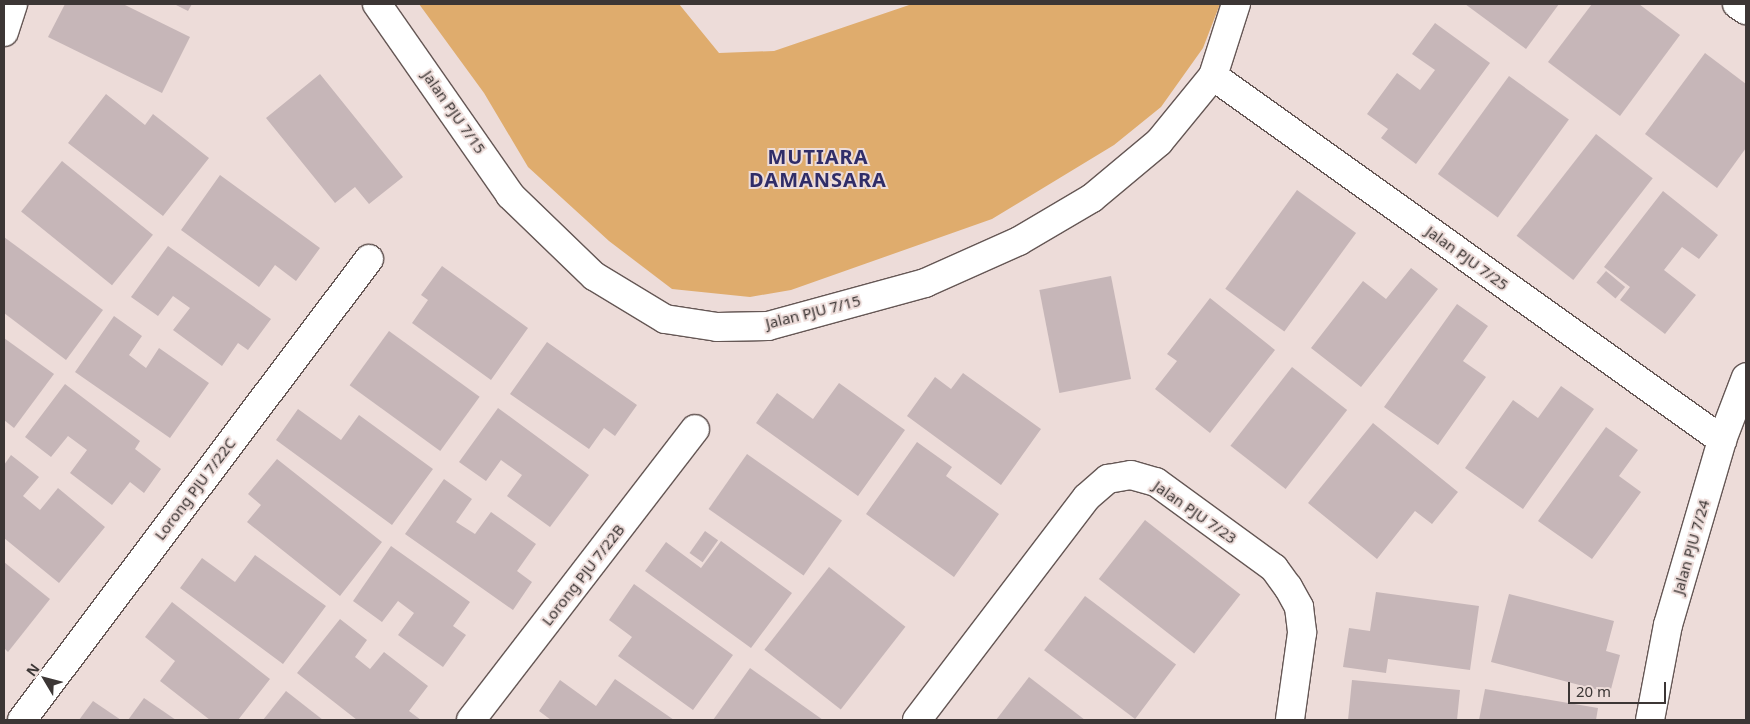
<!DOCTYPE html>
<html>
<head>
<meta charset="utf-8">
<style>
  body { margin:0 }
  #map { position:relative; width:1750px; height:724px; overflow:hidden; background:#eddcd9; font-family:"Noto Sans",sans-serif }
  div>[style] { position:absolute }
  .green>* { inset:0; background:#dfac6d }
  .building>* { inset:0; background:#c6b6b8; transform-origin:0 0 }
  .roads { filter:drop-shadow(1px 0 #655755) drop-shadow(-1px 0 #655755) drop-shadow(0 1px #655755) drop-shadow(0 -1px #655755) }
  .minor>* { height:28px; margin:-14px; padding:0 14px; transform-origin:14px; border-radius:14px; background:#fff }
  span { translate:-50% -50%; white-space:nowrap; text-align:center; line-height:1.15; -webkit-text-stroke:4px #eddcd9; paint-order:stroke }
  .street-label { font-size:15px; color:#3c3635 }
  .district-label { font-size:20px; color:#302d68; font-weight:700; letter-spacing:1px }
  .frame { position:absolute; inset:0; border:5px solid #3c3635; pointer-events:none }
  .north { position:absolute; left:20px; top:654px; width:50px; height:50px; -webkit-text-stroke:4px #eddcd9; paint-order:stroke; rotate:307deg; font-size:14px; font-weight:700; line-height:20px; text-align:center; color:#3c3635 }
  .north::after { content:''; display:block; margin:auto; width:18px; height:22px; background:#3c3635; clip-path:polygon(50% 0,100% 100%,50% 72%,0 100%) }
  .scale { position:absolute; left:1568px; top:682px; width:98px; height:22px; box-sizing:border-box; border:2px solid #3c3635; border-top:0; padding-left:6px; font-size:15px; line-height:18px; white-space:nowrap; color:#3c3635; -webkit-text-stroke:4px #eddcd9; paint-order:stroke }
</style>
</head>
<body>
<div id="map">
  <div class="green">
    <i style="clip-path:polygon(419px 4px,679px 4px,719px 53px,774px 51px,912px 4px,1220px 4px,1203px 48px,1161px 107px,1114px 145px,992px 219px,791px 290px,750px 297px,672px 289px,609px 241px,528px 167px,484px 93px)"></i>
  </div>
  <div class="building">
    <i style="clip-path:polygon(65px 4px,123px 4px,190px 37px,162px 93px,48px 37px)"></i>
    <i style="clip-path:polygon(174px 4px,192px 4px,188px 11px)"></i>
    <i style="clip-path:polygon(1465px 4px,1559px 4px,1526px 49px)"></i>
    <i style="clip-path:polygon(1592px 4px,1639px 4px,1680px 35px,1620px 116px,1548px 62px)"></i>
    <i style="clip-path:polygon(1435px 23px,1490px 63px,1416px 164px,1381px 138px,1388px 129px,1367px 114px,1397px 73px,1420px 90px,1435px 70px,1412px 54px)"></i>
    <i style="clip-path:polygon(1705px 53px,1746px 84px,1746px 148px,1717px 188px,1645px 134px)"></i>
    <i style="clip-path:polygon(320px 74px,403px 177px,369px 204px,355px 187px,335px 203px,266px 118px)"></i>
    <i style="left:1509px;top:76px;width:74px;height:121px;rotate:36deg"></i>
    <i style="clip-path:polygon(106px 94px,145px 125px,153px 114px,209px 158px,163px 216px,68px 143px)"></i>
    <i style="left:1596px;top:134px;width:72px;height:129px;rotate:38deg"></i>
    <i style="left:62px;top:161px;width:117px;height:65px;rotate:39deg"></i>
    <i style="clip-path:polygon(220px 175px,320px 248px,296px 281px,275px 265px,259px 287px,181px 230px)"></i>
    <i style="left:1297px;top:190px;width:73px;height:122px;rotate:36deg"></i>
    <i style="clip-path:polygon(1663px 191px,1718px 235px,1699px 259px,1682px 247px,1664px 270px,1696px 295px,1665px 334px,1620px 300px,1630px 287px,1604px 267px)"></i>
    <i style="clip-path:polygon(4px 237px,103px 310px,66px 360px,4px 313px)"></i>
    <i style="clip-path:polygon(168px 246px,271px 319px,248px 350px,238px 343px,222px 366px,173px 330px,190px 308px,173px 296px,158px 316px,131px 297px)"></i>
    <i style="clip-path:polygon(442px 266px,528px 328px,491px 380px,412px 323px,428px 300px,421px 295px)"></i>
    <i style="clip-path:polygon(1411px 268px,1438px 289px,1361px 387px,1311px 348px,1363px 281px,1386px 299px)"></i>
    <i style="left:1606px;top:271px;width:25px;height:15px;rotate:40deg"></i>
    <i style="left:1111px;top:276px;width:105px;height:73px;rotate:79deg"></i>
    <i style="clip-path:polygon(1210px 298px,1275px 350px,1210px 433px,1155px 389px,1177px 361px,1167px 354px)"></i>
    <i style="clip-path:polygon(1457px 304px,1488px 326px,1463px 361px,1486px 377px,1438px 445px,1384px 407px)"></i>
    <i style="clip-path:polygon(114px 316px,142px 336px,129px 355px,146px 368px,159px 348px,209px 383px,170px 438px,75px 372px)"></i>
    <i style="left:389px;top:331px;width:112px;height:67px;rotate:36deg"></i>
    <i style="clip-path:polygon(4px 338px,54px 374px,14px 428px,4px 420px)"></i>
    <i style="clip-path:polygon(547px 342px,637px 405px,615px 436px,604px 428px,589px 449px,510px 394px)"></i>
    <i style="left:1292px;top:367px;width:70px;height:100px;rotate:38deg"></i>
    <i style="clip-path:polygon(963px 373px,1041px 429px,1001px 485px,907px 416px,935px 377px,951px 389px)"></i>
    <i style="clip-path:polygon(839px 383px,905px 430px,858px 496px,756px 423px,777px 393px,813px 419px)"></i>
    <i style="clip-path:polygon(65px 384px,140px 441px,135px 449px,161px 469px,144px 493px,130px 482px,112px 505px,70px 473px,87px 450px,68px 436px,51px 457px,25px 437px)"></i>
    <i style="clip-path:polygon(1561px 386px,1594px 409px,1523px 509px,1465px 468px,1513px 400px,1538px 418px)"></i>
    <i style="clip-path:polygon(498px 408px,589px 475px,550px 527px,507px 496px,522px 475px,501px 460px,486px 481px,459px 462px)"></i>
    <i style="clip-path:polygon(298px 409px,341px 440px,359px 415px,433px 469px,392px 525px,276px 440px)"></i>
    <i style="clip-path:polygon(1373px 423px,1458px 492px,1432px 524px,1415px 511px,1377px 559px,1308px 503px)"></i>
    <i style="clip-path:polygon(1606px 427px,1638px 450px,1619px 476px,1641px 492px,1592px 559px,1538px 521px)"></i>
    <i style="clip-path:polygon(917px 442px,952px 467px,946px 476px,999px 514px,954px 577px,866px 514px)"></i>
    <i style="left:747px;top:454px;width:116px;height:67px;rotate:35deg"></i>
    <i style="clip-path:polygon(11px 455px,39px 477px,23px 496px,40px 510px,58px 488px,105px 527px,59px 583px,4px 538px,4px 465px)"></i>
    <i style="clip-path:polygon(277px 459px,382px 542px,340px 596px,247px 522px,261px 505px,248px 494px)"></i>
    <i style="clip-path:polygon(444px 479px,472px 499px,456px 522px,475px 534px,491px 512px,536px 544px,517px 571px,532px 582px,513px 610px,405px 534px)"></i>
    <i style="left:1145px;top:520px;width:121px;height:75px;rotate:38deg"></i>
    <i style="left:705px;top:531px;width:16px;height:27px;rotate:35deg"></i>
    <i style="clip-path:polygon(721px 541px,792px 593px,751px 648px,645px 571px,666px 542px,701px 568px)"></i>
    <i style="clip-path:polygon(391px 546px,470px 602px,453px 626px,466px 635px,443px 667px,398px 635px,414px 613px,398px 601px,382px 622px,353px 601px)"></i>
    <i style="clip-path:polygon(255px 555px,326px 606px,283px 664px,180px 588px,202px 558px,235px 582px)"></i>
    <i style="clip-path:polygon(4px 562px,50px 599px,8px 652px,4px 648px)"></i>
    <i style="left:829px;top:567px;width:97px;height:105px;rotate:38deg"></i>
    <i style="clip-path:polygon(634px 584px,733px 655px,693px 710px,618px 656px,632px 637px,609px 620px)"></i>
    <i style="clip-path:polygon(1376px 592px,1479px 606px,1470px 670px,1388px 659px,1386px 673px,1343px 667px,1349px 628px,1370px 631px)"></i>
    <i style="clip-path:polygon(1509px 594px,1614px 621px,1606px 651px,1620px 655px,1610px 693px,1491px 662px)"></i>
    <i style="left:1085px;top:596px;width:114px;height:68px;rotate:37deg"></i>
    <i style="clip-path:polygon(172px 602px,270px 679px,238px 720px,210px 720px,160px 681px,175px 661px,145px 637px)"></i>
    <i style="clip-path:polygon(340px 619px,367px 640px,355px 657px,370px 669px,384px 652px,428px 686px,409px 711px,421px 720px,357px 720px,297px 673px)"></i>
    <i style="clip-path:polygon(750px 668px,823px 720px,713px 720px)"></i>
    <i style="clip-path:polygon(1029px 677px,1085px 720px,996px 720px)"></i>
    <i style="clip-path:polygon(615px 679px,674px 720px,551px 720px,539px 711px,560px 680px,596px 706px)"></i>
    <i style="clip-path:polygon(1352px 680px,1460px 690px,1457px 720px,1348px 720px)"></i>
    <i style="clip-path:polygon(1485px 689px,1598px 708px,1596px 720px,1479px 720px)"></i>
    <i style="clip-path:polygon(286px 691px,323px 720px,263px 720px)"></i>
    <i style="clip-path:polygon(144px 698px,176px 720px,128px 720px)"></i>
    <i style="clip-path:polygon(93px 701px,121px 720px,79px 720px)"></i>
  </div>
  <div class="roads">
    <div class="minor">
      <i style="left:377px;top:4px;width:233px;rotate:55.1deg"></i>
      <i style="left:510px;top:195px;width:117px;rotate:44deg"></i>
      <i style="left:594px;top:276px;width:83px;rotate:31.2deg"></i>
      <i style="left:665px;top:319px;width:53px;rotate:8.7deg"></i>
      <i style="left:717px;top:327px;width:51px;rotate:-1.1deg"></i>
      <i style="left:768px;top:326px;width:163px;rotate:-15.3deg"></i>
      <i style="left:925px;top:283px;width:103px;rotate:-24.1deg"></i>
      <i style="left:1019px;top:241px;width:85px;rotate:-30.5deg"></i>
      <i style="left:1092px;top:198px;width:87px;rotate:-39.9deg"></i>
      <i style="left:1159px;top:142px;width:85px;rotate:-50.7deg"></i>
      <i style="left:1213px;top:76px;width:76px;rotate:-72.3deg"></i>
      <i style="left:1737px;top:4px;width:11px;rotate:34deg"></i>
      <i style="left:4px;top:32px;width:29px;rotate:-72deg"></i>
      <i style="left:1213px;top:76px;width:626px;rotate:35.57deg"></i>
      <i style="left:22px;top:720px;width:577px;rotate:-53.03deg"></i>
      <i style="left:471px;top:720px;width:367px;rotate:-52.4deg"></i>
      <i style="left:917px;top:720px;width:280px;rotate:-52.7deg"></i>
      <i style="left:1087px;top:497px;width:28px;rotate:-41deg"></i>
      <i style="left:1108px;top:479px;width:23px;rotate:-10deg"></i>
      <i style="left:1131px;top:475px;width:26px;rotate:16deg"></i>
      <i style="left:1156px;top:482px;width:146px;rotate:36.1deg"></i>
      <i style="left:1274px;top:568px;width:24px;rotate:54deg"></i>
      <i style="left:1288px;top:587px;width:23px;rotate:61deg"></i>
      <i style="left:1299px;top:607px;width:26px;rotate:83deg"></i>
      <i style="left:1302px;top:633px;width:88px;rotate:97.9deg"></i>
      <i style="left:1650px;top:720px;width:97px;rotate:-79.3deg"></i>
      <i style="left:1668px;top:625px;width:193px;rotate:-73.7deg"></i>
      <i style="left:1722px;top:440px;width:67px;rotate:-69.1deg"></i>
    </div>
  </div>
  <div class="street-label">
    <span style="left:454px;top:112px;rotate:55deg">Jalan PJU 7/15</span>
    <span style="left:1467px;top:258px;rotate:36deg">Jalan PJU 7/25</span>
    <span style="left:813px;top:312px;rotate:-14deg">Jalan PJU 7/15</span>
    <span style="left:195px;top:489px;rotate:-53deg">Lorong PJU 7/22C</span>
    <span style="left:1195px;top:512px;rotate:35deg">Jalan PJU 7/23</span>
    <span style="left:1691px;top:547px;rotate:-74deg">Jalan PJU 7/24</span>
    <span style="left:583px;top:575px;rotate:-52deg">Lorong PJU 7/22B</span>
  </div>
  <div class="district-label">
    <span style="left:818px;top:168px">MUTIARA<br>DAMANSARA</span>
  </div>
  <div class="frame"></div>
  <div class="north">N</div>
  <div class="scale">20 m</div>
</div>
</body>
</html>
